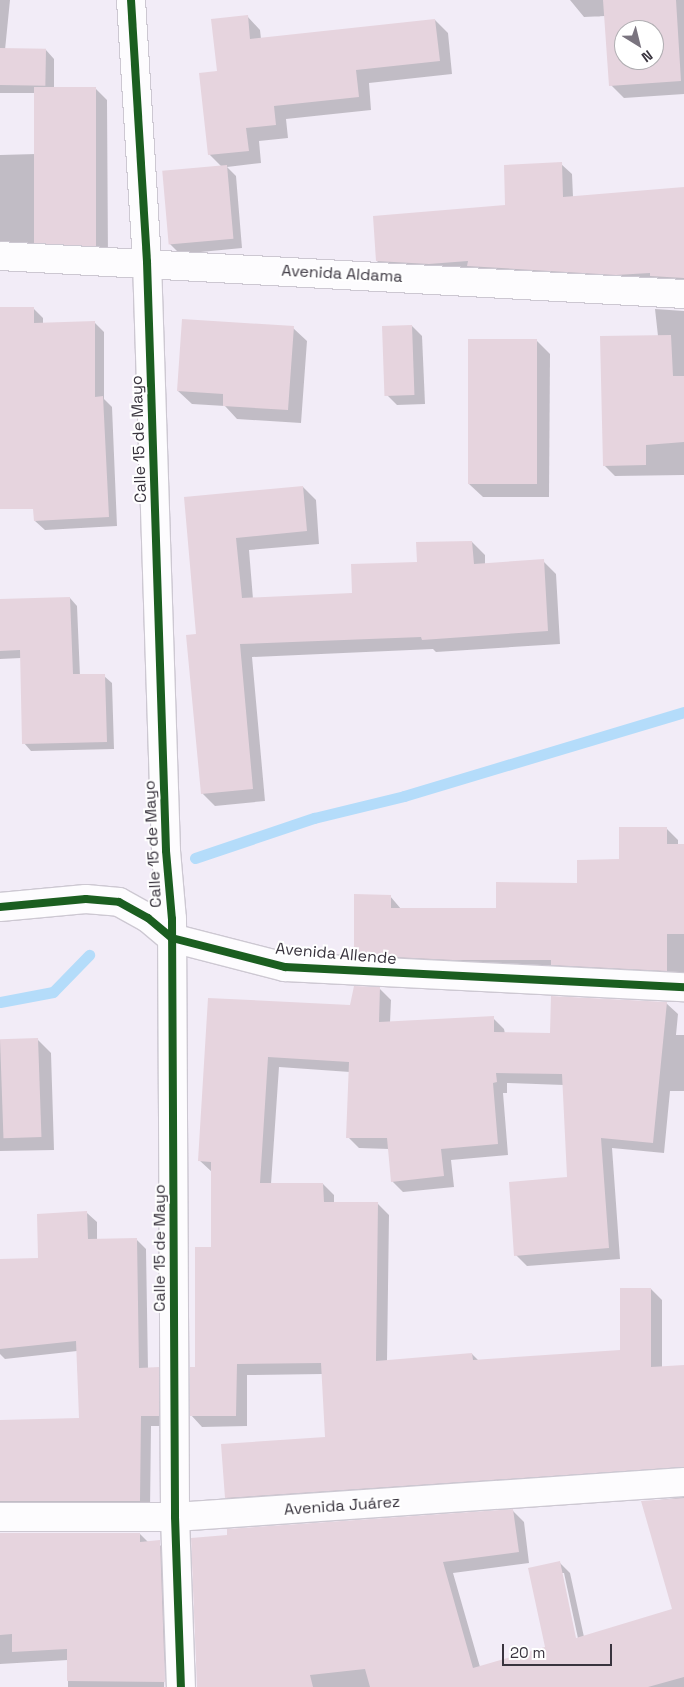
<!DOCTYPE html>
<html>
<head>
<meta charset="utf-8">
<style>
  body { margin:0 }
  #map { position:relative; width:684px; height:1687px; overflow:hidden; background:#f2ecf7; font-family:"Space Grotesk",sans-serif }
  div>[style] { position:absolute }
  .shadow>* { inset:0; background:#0003 }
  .stream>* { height:11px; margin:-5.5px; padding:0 5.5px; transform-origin:5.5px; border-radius:5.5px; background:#b4dcfa }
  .building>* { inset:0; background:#e6d4de; transform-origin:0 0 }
  .roads { filter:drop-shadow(1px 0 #cdc8d2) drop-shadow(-1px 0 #cdc8d2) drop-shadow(0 1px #cdc8d2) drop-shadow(0 -1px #cdc8d2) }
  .minor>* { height:28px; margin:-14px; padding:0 14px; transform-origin:14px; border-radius:14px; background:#fdfcfe }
  .cycleway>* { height:8px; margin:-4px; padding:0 4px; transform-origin:4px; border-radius:4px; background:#1b5e20 }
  span { translate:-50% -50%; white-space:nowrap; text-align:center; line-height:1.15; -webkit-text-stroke:4px #fff; paint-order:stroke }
  .street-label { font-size:16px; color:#39343e }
  .north { position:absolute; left:614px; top:20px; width:50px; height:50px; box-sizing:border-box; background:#fff; border:1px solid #b0aeb2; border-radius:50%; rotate:144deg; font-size:14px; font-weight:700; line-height:20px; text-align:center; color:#39343e }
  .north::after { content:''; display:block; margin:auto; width:18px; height:22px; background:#7a747f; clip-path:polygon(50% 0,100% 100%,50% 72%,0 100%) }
  .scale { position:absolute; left:502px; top:1644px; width:110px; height:22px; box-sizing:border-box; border:2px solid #39343e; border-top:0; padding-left:6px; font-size:15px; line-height:18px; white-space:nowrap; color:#39343e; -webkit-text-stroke:4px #fff; paint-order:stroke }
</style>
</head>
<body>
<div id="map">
  <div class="shadow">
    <i style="clip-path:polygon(0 0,10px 0,5px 50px,46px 50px,54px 59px,54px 89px,96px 89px,107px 100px,108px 257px,0 250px,0 155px,36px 154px,36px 93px,0 93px)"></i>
    <i style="clip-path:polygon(evenodd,570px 0,684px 0,684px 94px,624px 98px,611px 85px,605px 16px,584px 17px,570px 0,624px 30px,654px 30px,654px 60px,624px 60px,624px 30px)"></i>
    <i style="clip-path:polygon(247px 16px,260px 30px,261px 39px,435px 20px,448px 33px,452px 74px,369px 83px,371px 110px,286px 119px,288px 138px,259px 141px,261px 163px,227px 167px,236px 176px,242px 248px,180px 254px,170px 244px,222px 167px,209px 154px,218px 72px)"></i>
    <i style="clip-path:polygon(561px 164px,572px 174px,573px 197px,684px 188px,684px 289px,388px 272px,377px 261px,506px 206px)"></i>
    <i style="clip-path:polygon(0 309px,34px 309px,43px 318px,43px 324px,95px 323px,104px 332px,104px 399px,112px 407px,117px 526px,45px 530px,35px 521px,32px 451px,0 451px)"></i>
    <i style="clip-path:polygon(655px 309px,684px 311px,684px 475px,615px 476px,604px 465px,658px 336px)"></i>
    <i style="clip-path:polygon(412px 326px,422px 336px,425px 404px,397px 405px,387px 395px)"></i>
    <i style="clip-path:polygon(293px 328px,307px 341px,301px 423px,237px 419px,225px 406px,192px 404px,178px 391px)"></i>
    <i style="clip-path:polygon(536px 340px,550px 354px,549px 497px,483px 497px,469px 484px)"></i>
    <i style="clip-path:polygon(303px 487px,316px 500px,319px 544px,249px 550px,253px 599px,353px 595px,472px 542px,485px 555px,485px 565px,543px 561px,556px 574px,560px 644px,436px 652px,433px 649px,252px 657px,265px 801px,215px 806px,202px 793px,197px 636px,185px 498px)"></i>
    <i style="clip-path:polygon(70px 598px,77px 606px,80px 676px,104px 676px,112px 683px,114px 749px,31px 751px,24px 743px,21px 658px,0 659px,0 601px)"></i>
    <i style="clip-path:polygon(667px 829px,678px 840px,678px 845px,684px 845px,684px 975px,366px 965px,355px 954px,390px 896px,401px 909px,497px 909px,578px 885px)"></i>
    <i style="clip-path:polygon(380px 989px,391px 1000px,390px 1023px,493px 1018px,504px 1029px,505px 1034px,552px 1034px,666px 1003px,678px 1014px,676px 1035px,684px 1035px,684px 1091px,670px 1091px,664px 1153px,612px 1148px,620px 1259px,527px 1266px,516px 1255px,568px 1178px,564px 1085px,507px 1083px,507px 1093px,503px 1093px,508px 1155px,451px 1160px,454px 1187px,403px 1192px,392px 1181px,389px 1149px,359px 1148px,348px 1137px,350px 1072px,279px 1067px,271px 1184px,323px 1184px,334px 1195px,334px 1204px,378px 1204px,389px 1215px,387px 1361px,472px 1354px,479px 1361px,621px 1351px,651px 1289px,662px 1300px,662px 1368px,684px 1366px,684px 1480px,237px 1508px,226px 1497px,326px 1438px,323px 1374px,247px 1375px,247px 1426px,202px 1427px,191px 1415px,212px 1249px,212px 1172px,199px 1160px,209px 999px,351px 1007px)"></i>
    <i style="clip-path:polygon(0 1040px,38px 1040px,51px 1053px,54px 1150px,0 1151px)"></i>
    <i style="clip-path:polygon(87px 1213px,97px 1222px,97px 1240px,136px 1239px,146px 1249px,148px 1369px,158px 1369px,168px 1379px,168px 1426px,151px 1426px,150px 1511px,0 1516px,0 1421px,80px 1419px,77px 1351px,5px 1359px,0 1354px,0 1260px,39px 1260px)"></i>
    <i style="clip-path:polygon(evenodd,684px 1497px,684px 1687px,207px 1687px,513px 1511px,524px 1522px,529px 1563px,453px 1573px,480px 1667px,547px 1648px,559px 1562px,570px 1573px,584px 1637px,674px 1610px,643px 1502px,684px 1497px,561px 1573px,564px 1573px,579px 1643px,576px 1644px,561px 1573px)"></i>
    <i style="clip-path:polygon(0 1534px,140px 1534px,148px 1542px,157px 1542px,168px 1553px,164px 1687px,68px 1687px,68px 1660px,0 1664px)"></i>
  </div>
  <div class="stream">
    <i style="left:195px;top:858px;width:126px;rotate:-18.6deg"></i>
    <i style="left:314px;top:818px;width:93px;rotate:-13.7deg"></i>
    <i style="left:404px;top:796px;width:292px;rotate:-16.7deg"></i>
    <i style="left:0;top:1002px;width:54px;rotate:-10.7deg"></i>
    <i style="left:53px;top:992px;width:52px;rotate:-45.8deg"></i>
  </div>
  <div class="building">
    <i style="clip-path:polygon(evenodd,603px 0,676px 0,681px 81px,609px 86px,603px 0,624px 30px,654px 30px,654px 60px,624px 60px,624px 30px)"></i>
    <i style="clip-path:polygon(248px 15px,250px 39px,435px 19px,440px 61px,356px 70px,359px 97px,274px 106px,276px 125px,246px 128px,249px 151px,208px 155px,199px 73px,217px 71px,211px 19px)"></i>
    <i style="left:0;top:48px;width:46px;height:37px;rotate:1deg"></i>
    <i style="left:96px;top:87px;width:159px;height:62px;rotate:90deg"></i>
    <i style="clip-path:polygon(562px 162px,563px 197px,684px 187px,684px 278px,650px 276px,650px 273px,616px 275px,467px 266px,468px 261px,429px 264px,376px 261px,373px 216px,505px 205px,504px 165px)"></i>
    <i style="left:227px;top:165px;width:74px;height:65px;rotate:85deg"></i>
    <i style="clip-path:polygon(0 307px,34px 307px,34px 323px,95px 321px,95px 397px,103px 396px,109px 517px,34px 521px,33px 509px,0 509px)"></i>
    <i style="clip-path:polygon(182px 319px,294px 326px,288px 410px,223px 406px,223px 394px,177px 391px)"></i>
    <i style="left:412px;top:325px;width:70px;height:30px;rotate:88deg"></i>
    <i style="clip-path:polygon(671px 335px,673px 376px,684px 376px,684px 442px,646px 445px,646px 465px,603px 466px,600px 336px)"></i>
    <i style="left:468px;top:339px;width:69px;height:145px"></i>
    <i style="clip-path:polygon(303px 486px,307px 531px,236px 538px,242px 598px,352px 593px,351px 564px,417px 562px,416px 542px,472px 541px,474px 564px,544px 559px,548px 631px,422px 640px,421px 637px,240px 644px,253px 789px,201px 794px,186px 635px,196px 634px,184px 497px)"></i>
    <i style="clip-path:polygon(70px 597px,73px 674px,105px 674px,107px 742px,22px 744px,20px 650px,0 651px,0 599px)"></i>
    <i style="clip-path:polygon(619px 827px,667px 827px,667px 844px,684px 844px,684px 934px,667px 934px,667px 971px,551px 965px,551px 960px,453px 960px,354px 955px,354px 894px,391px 895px,391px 908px,496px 908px,496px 882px,577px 883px,577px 860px,619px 859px)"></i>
    <i style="clip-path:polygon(354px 986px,380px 987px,379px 1022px,494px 1016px,494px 1032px,550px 1033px,551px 996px,667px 1002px,653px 1143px,601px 1138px,609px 1248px,514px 1256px,509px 1182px,567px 1177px,562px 1074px,496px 1073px,497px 1082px,493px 1083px,498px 1144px,441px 1149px,444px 1176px,391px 1182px,387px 1138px,346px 1138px,349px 1062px,268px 1057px,260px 1183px,323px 1183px,324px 1202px,378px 1202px,376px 1361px,472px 1353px,473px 1360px,620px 1350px,620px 1288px,651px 1288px,651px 1367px,684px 1365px,684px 1467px,225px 1498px,221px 1444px,325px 1437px,321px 1363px,237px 1364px,236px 1416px,190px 1416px,190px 1367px,195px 1367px,195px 1247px,211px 1247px,211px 1162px,198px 1161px,208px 998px,350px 1005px)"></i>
    <i style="left:38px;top:1038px;width:99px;height:38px;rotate:88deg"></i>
    <i style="clip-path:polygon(87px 1211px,88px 1239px,137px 1238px,139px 1368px,159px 1367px,159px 1416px,141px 1416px,140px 1501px,0 1501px,0 1420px,79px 1418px,76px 1341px,0 1349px,0 1259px,38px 1258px,37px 1214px)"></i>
    <i style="clip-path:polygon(684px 1498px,684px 1677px,648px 1687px,370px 1687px,365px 1669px,310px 1675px,313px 1687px,197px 1687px,191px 1538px,227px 1535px,227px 1529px,513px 1509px,519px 1552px,443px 1562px,473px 1668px,545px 1647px,528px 1568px,560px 1561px,576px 1638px,672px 1609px,641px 1501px)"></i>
    <i style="clip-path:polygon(0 1533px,140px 1533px,140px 1542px,160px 1540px,165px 1682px,67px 1681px,67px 1649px,12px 1652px,12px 1634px,0 1635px)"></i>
  </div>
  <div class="roads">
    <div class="minor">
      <i style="left:131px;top:0;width:262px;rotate:86.5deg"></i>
      <i style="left:147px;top:262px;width:589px;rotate:88.15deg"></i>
      <i style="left:166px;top:851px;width:68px;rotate:85deg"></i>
      <i style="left:172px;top:919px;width:598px;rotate:89.71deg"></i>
      <i style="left:175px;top:1517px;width:170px;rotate:88deg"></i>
      <i style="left:0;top:256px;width:685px;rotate:3.18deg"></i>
      <i style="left:0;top:907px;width:86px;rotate:-5.3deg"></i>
      <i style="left:86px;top:899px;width:33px;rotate:5deg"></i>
      <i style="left:119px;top:902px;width:33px;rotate:29deg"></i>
      <i style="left:148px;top:918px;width:31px;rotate:40deg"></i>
      <i style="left:172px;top:938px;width:117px;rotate:14.4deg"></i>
      <i style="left:285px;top:967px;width:400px;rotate:2.9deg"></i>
      <i style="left:0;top:1517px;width:175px"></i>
      <i style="left:175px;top:1517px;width:510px;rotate:-3.93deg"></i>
    </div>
  </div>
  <div class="cycleway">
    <i style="left:131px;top:0;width:262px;rotate:86.5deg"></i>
    <i style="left:147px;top:262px;width:589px;rotate:88.15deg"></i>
    <i style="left:166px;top:851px;width:68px;rotate:85deg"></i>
    <i style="left:172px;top:919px;width:598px;rotate:89.71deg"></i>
    <i style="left:175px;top:1517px;width:170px;rotate:88deg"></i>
    <i style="left:0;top:907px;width:86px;rotate:-5.3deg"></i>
    <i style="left:86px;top:899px;width:33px;rotate:5deg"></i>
    <i style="left:119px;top:902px;width:33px;rotate:29deg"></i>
    <i style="left:148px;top:918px;width:31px;rotate:40deg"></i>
    <i style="left:172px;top:938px;width:117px;rotate:14.4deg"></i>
    <i style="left:285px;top:967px;width:400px;rotate:2.9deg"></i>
  </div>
  <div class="street-label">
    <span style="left:342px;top:274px;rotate:3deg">Avenida Aldama</span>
    <span style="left:139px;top:439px;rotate:-92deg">Calle 15 de Mayo</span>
    <span style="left:153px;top:844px;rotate:-93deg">Calle 15 de Mayo</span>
    <span style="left:336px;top:954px;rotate:5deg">Avenida Allende</span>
    <span style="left:160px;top:1248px;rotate:-90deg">Calle 15 de Mayo</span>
    <span style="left:342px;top:1506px;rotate:-4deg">Avenida Juárez</span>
  </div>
  <div class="north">N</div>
  <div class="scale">20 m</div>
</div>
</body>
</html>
